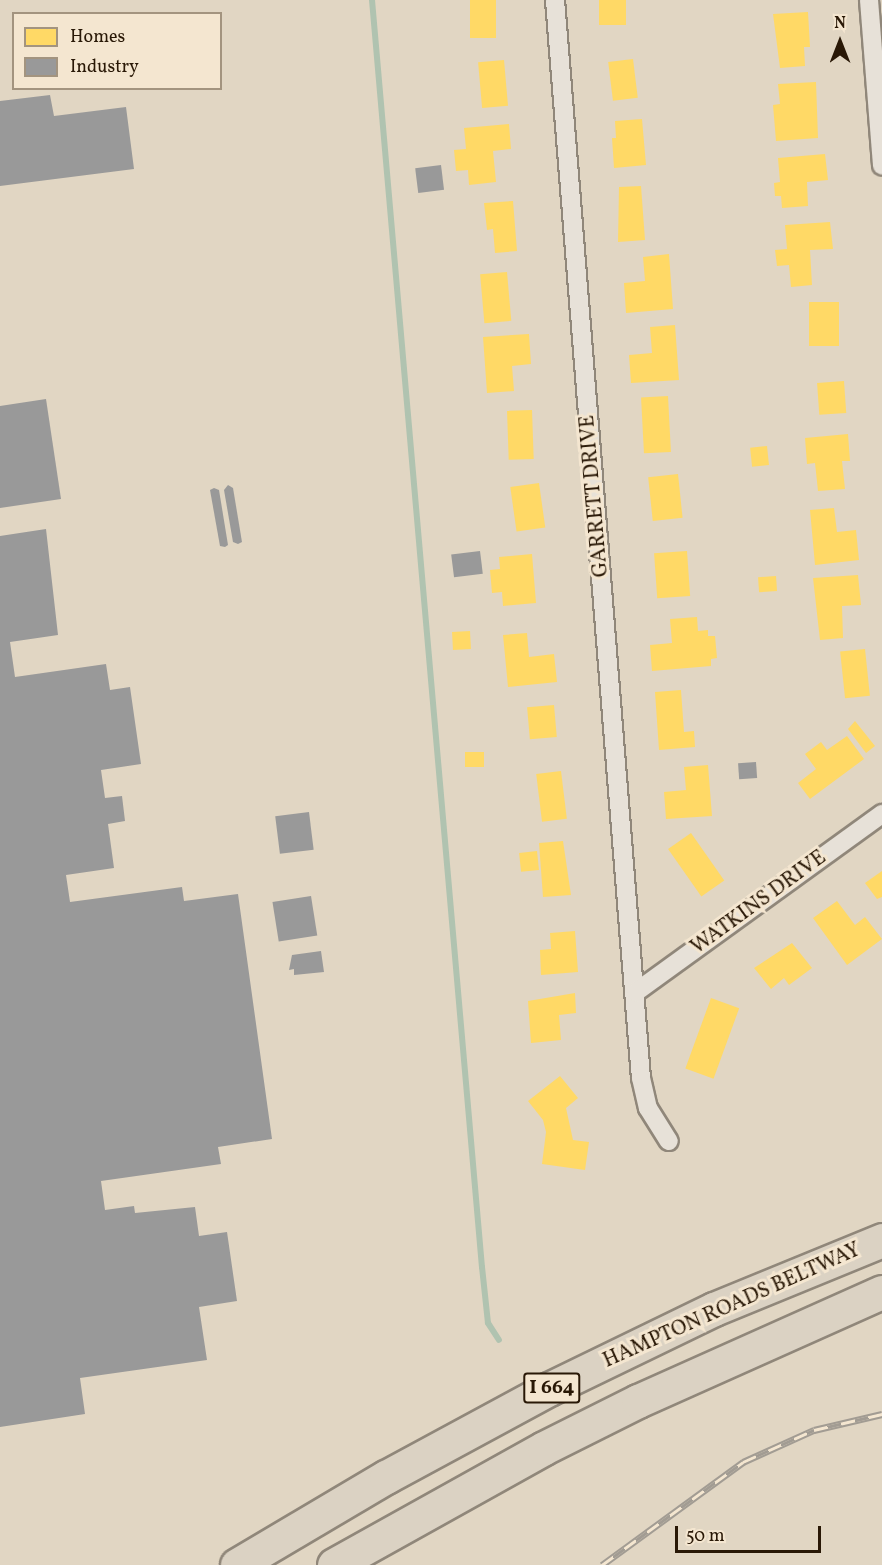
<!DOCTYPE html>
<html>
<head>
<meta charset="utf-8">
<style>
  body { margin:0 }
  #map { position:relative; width:882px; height:1565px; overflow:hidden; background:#e1d6c3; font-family:Vollkorn,serif }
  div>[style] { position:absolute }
  .homes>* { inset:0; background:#ffd966; transform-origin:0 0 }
  .industry>* { inset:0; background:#999; transform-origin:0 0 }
  .stream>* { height:6px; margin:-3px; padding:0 3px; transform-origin:3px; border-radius:3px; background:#b0c3b0 }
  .roads { filter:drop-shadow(2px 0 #90877a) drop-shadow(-2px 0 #90877a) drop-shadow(0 2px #90877a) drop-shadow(0 -2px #90877a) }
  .street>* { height:18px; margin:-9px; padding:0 9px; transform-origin:9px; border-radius:9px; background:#e7e1d8 }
  .highway>* { height:33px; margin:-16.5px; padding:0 16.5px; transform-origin:16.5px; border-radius:16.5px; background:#dbd2c3 }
  .rail>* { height:7px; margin-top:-3.5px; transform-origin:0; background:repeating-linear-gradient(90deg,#f4e6d0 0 14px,#a29c93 0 28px); box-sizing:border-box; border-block:2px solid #a29c93 }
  span { translate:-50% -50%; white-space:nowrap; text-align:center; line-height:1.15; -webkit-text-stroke:6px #f4e6d0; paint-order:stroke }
  .shield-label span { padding:2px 4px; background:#f4e6d0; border:2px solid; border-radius:4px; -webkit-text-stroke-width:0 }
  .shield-label { font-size:20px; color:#291806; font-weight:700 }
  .street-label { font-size:21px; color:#291806 }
  .legend { position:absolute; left:12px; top:12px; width:210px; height:78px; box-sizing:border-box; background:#f4e6d0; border:2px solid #a3947f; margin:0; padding:8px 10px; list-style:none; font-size:18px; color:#291806 }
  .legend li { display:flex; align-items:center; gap:12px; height:30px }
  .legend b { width:30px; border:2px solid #a3947f }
  .north { position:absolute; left:810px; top:12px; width:60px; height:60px; -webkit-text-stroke:4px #f4e6d0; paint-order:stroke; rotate:0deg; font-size:16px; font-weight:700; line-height:24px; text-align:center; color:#291806 }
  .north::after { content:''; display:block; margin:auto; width:21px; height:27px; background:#291806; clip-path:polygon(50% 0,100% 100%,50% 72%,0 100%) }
  .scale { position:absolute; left:675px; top:1526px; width:146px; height:27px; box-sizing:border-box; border:3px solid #291806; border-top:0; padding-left:8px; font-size:18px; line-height:21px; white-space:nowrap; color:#291806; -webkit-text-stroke:4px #f4e6d0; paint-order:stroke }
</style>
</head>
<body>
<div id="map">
  <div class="homes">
    <i style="left:470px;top:0;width:26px;height:38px"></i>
    <i style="left:599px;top:0;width:27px;height:25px"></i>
    <i style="clip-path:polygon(808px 12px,810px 47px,804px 47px,805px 66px,780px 68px,773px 14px)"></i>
    <i style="left:633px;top:59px;width:39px;height:25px;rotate:83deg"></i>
    <i style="left:504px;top:60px;width:46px;height:26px;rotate:85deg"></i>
    <i style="clip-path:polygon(816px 82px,818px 138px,776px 141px,773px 105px,780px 104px,778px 84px)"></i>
    <i style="clip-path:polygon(642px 119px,646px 165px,614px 168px,612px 138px,616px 138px,615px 121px)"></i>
    <i style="clip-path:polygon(509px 124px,511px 149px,493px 151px,496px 182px,469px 185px,468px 170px,456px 171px,454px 150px,466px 149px,464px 128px)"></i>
    <i style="clip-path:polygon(825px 154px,828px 180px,807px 182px,808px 206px,782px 208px,781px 196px,775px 196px,774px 183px,780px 182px,778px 158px)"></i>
    <i style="clip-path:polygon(641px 186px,645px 240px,618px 242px,619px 187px)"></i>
    <i style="clip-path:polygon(513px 201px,517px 251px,495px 253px,493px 229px,487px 230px,484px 203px)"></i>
    <i style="clip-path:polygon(830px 222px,833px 249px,810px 250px,812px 285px,791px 287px,789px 265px,777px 266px,775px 250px,787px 249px,785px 225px)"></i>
    <i style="clip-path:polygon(669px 254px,673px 309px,626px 313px,624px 283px,645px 281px,643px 257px)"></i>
    <i style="left:507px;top:272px;width:49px;height:27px;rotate:85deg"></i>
    <i style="left:839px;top:302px;width:44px;height:30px;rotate:90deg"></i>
    <i style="clip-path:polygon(675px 325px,679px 380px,631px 383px,629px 355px,652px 353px,650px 327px)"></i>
    <i style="clip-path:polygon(529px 334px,531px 364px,512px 366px,514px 391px,487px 393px,483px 337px)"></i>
    <i style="left:844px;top:381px;width:32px;height:27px;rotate:86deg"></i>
    <i style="left:668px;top:396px;width:56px;height:27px;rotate:87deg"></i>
    <i style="left:532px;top:410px;width:49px;height:25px;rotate:88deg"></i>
    <i style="clip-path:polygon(848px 434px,850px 461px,842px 461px,845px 489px,818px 491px,815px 463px,807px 464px,805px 438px)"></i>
    <i style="left:767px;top:446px;width:19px;height:17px;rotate:84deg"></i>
    <i style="left:678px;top:474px;width:44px;height:30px;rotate:84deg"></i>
    <i style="left:539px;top:483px;width:45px;height:29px;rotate:82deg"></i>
    <i style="clip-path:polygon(834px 508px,837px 532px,856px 530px,859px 560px,815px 565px,810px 510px)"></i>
    <i style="left:687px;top:551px;width:45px;height:33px;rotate:86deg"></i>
    <i style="clip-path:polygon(532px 554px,536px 603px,503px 606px,502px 592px,492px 593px,490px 570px,500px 569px,499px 557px)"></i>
    <i style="clip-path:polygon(858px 575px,861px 605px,842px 606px,843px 638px,820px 640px,813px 578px)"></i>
    <i style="left:776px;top:576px;width:15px;height:18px;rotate:86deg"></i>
    <i style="clip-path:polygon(697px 617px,698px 631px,708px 630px,708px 636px,715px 636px,717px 658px,711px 659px,711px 666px,652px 671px,650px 645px,672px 643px,670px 619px)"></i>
    <i style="left:470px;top:631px;width:18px;height:18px;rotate:87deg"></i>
    <i style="clip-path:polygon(527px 633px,529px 657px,554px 654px,557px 682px,508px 687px,503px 635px)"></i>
    <i style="left:865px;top:649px;width:47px;height:25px;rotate:84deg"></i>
    <i style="clip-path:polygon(681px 690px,684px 732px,694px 731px,695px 747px,659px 750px,655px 692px)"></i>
    <i style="left:554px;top:705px;width:32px;height:27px;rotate:85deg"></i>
    <i style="clip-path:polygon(855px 721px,875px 746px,866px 753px,848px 729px)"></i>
    <i style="clip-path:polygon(847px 736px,864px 759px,810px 799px,798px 783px,816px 769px,805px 754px,821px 742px,827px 750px)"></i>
    <i style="left:465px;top:752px;width:19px;height:15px"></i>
    <i style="clip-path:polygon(708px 765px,712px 816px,666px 819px,664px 792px,686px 790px,684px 767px)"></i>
    <i style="left:561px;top:771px;width:48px;height:25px;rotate:83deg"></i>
    <i style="left:691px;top:833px;width:58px;height:28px;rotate:55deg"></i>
    <i style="clip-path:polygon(563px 841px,571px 895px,543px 897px,539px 843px)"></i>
    <i style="left:537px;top:851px;width:19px;height:18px;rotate:84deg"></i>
    <i style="clip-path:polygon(882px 871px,882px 897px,877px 899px,865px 883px)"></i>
    <i style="clip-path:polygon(837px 901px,855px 925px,865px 917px,882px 939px,847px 965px,813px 918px)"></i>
    <i style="clip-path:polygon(575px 931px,578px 972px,541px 975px,540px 950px,551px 949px,550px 933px)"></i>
    <i style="clip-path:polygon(792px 943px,812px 968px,789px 985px,784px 978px,771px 989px,754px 968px)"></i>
    <i style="clip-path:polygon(575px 993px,576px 1013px,559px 1015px,561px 1040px,531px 1043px,528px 1001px)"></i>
    <i style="left:711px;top:998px;width:30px;height:75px;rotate:20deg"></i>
    <i style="clip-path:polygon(560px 1076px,578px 1098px,566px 1108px,573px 1140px,589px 1142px,585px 1170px,542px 1164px,546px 1132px,543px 1120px,528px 1101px)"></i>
  </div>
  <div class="industry">
    <i style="clip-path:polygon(50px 95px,54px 116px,126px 107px,134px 169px,0 186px,0 101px)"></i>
    <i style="left:441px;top:165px;width:25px;height:26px;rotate:83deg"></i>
    <i style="clip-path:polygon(46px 399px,61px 499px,0 508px,0 406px)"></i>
    <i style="clip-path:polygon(228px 485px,233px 488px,242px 542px,238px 544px,233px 542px,224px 490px)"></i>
    <i style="clip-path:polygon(214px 488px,219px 490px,228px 545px,225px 547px,220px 546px,210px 490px)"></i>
    <i style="clip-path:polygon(46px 529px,58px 635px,10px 642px,15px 677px,106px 664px,110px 690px,130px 687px,141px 764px,101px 770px,105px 798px,122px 796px,125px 821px,108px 824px,114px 868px,66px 875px,70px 902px,182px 887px,184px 901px,238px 894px,272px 1139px,218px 1147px,221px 1164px,101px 1181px,105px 1210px,134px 1206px,135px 1213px,195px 1207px,199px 1236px,227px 1232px,237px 1301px,199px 1307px,207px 1360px,80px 1378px,85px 1414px,0 1427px,0 536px)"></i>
    <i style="left:480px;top:551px;width:23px;height:29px;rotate:83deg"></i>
    <i style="left:756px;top:762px;width:16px;height:18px;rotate:86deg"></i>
    <i style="left:309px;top:812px;width:38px;height:34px;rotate:83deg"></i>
    <i style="left:311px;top:896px;width:40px;height:39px;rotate:81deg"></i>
    <i style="clip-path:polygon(321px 951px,324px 972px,294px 975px,294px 969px,289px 970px,292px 955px)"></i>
  </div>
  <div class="stream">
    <i style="left:372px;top:0;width:1272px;rotate:85.04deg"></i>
    <i style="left:482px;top:1267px;width:56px;rotate:83.9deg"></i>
    <i style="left:488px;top:1323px;width:20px;rotate:57deg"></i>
  </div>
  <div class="roads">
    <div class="street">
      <i style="left:555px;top:0;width:1081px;rotate:85.44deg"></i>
      <i style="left:641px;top:1078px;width:31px;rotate:77deg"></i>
      <i style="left:648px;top:1108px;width:39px;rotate:58deg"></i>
      <i style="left:869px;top:0;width:166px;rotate:85.5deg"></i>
      <i style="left:636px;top:992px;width:304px;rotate:-35.9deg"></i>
    </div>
    <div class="highway">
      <i style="left:237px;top:1565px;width:173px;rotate:-30.6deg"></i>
      <i style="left:386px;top:1477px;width:185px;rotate:-28.4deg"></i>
      <i style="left:549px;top:1389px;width:183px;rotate:-25.9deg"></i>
      <i style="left:714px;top:1309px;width:182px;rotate:-22.3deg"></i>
      <i style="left:334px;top:1565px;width:240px;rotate:-29.1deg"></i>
      <i style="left:544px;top:1448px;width:105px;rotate:-26.6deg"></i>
      <i style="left:638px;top:1401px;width:267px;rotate:-24.1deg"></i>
    </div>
  </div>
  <div class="rail">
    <i style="left:602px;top:1565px;width:175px;rotate:-36.1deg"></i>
    <i style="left:743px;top:1462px;width:78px;rotate:-24.3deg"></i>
    <i style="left:814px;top:1430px;width:70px;rotate:-13.2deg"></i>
  </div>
  <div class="shield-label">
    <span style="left:552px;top:1388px">I 664</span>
  </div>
  <div class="street-label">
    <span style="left:595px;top:496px;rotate:-95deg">GARRETT DRIVE</span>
    <span style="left:759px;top:903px;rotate:-36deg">WATKINS DRIVE</span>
    <span style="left:732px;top:1306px;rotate:-24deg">HAMPTON ROADS BELTWAY</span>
  </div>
  <ul class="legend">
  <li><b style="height:16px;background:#ffd966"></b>Homes</li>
  <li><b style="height:16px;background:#999"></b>Industry</li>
  </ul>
  <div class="north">N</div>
  <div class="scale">50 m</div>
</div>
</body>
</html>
